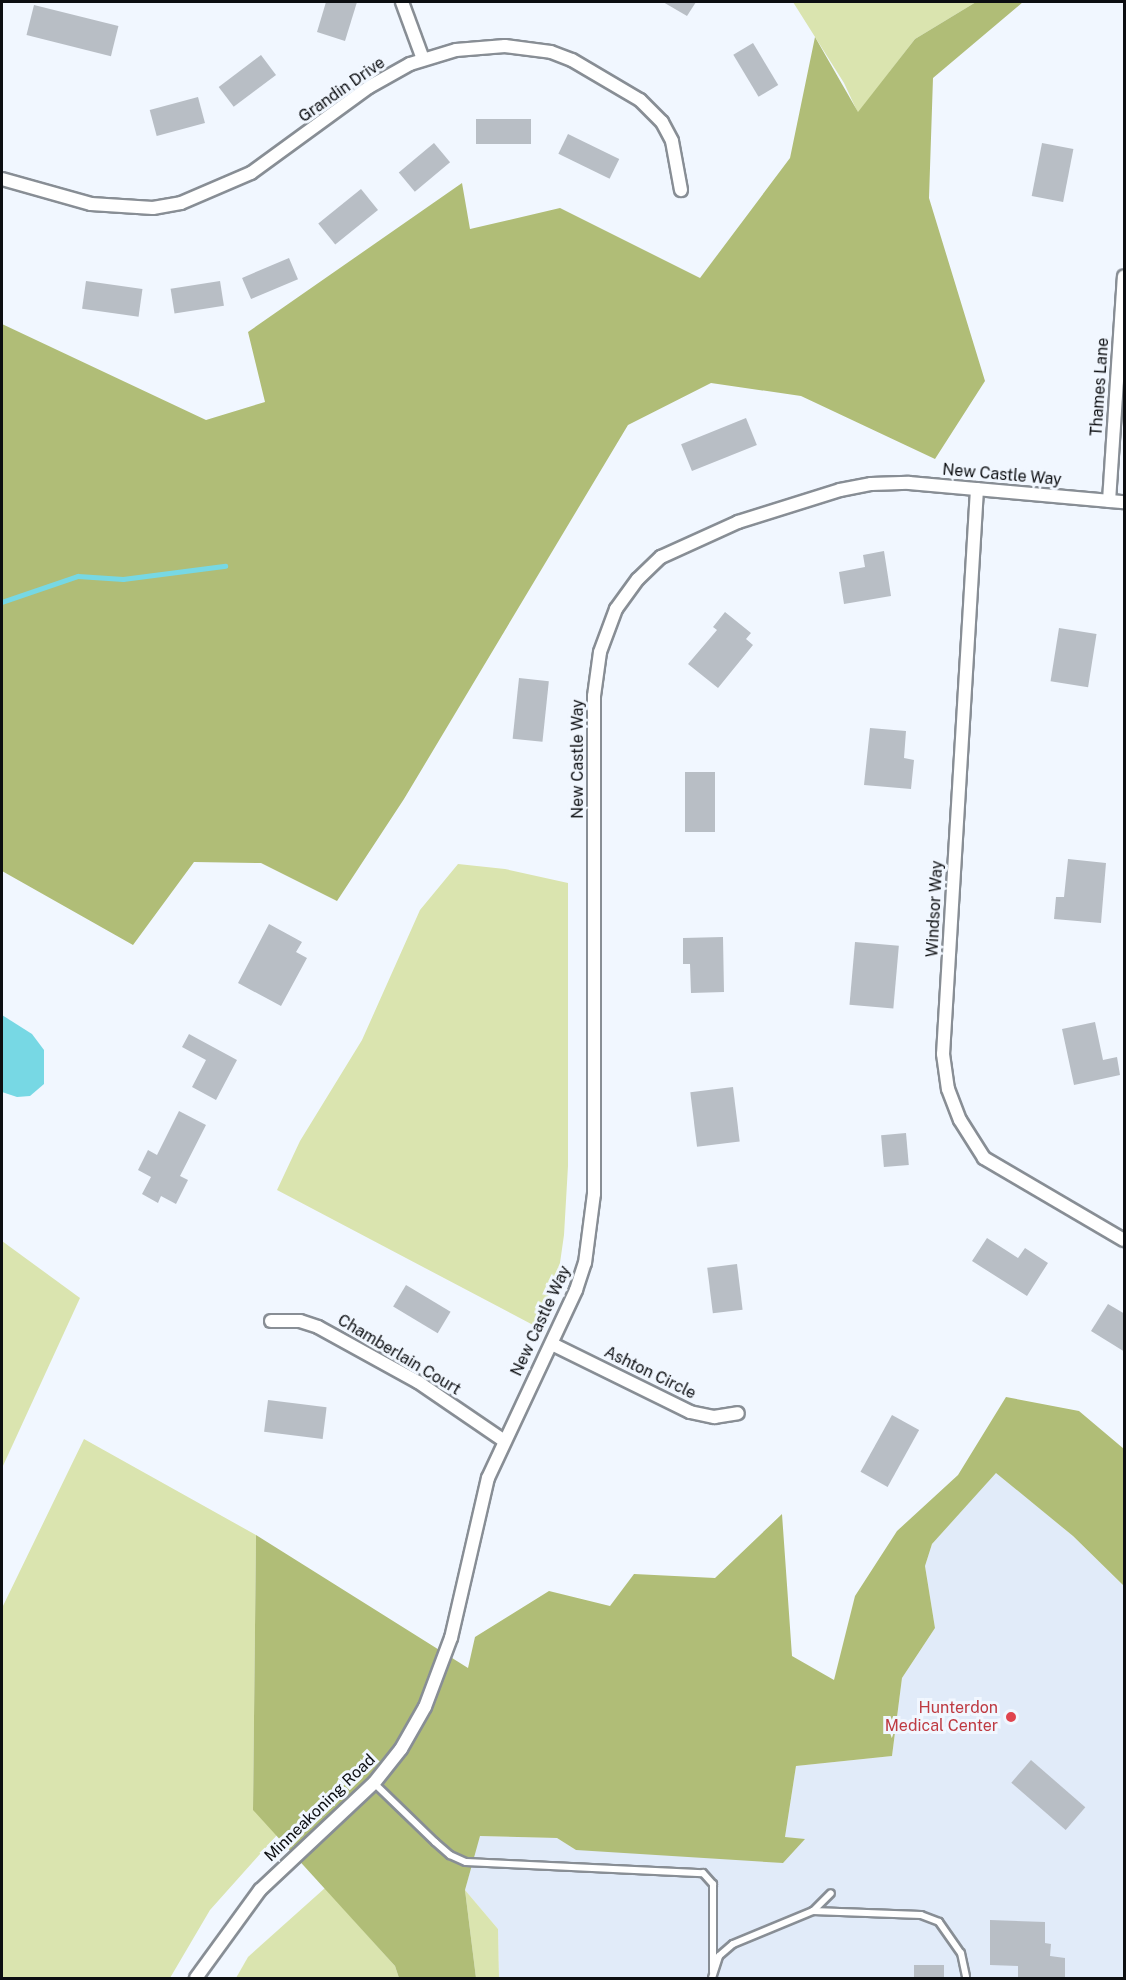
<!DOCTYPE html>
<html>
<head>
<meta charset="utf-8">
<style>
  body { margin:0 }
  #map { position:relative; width:1126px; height:1980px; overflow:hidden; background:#f1f7ff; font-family:"Public Sans",sans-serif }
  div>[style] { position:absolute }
  .built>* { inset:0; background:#e1ebf9 }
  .green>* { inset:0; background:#dae4af }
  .forest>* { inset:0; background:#b0bd77 }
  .water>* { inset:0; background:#77d8e4 }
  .stream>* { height:4.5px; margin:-2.25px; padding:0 2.25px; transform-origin:2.25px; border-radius:2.25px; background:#77d8e4 }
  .building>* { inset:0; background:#b8bec5; transform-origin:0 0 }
  .roads { filter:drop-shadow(2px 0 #888e95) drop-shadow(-2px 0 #888e95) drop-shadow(0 2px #888e95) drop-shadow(0 -2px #888e95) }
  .service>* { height:6px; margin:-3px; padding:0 3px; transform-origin:3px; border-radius:3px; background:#fff }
  .minor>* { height:12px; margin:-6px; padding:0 6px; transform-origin:6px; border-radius:6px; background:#fff }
  .dots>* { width:16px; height:16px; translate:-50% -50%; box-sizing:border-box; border:3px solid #f1f7ff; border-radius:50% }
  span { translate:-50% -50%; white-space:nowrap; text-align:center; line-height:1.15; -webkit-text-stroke:6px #f1f7ff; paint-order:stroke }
  .street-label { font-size:16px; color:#0c0e11 }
  .health-label { font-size:16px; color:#be3a42 }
  .right { translate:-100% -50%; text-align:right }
  .frame { position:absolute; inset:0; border:3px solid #0c0e11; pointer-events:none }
</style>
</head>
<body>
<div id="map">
  <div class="built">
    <i style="clip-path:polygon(996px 1472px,1073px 1536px,1124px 1586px,1124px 1978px,499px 1978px,498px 1929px,465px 1890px,479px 1836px,557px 1838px,576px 1850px,805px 1840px,785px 1837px,796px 1766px,892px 1756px,902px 1678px,935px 1628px,925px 1566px,932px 1544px)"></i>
  </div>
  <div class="green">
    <i style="clip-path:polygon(793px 2px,976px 2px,915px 39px,858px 113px,844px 83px)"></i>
    <i style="clip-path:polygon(458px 864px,505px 869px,568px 883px,568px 1166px,564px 1235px,558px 1277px,535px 1326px,277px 1190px,300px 1141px,362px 1040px,420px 910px)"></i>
    <i style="clip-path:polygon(2px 1241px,80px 1298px,2px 1468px)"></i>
    <i style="clip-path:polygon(84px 1439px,256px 1535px,253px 1809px,277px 1835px,210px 1910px,170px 1978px,2px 1978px,2px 1608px)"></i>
    <i style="clip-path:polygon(325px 1888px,395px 1966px,399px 1978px,236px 1978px,248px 1957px)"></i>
    <i style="clip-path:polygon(465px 1890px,498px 1929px,499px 1978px,476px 1978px)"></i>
  </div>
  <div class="forest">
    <i style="clip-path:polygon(976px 2px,1023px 2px,933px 78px,929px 198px,985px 381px,935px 459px,801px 396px,711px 383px,628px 425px,404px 799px,337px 901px,261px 863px,194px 862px,133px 945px,2px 871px,2px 324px,206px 420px,265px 402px,248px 332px,462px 183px,470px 229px,560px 208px,700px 278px,790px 158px,815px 37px,858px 112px,915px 39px)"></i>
    <i style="clip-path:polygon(1006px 1397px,1079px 1411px,1124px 1449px,1124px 1586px,1073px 1536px,996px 1473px,932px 1544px,925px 1566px,935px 1628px,902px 1678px,892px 1756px,796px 1766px,785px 1837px,805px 1839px,783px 1863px,576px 1850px,557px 1838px,480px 1836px,465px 1890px,476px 1978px,399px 1978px,395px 1966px,253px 1810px,256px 1535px,468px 1668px,475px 1637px,549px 1591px,610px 1606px,634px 1574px,715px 1578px,782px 1514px,792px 1656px,834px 1680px,855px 1596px,897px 1531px,958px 1475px)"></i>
  </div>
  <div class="water">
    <i style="clip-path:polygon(2px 1015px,32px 1034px,44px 1050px,44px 1084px,30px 1096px,17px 1097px,2px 1092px)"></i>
  </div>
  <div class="stream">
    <i style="left:2px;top:602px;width:80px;rotate:-18.9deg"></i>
    <i style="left:78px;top:576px;width:45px;rotate:3.8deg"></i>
    <i style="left:123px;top:579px;width:103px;rotate:-7.3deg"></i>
  </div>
  <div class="building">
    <i style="clip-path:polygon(326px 2px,357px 2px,345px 41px,317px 32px)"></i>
    <i style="clip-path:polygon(663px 2px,696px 2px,687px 16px)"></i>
    <i style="left:34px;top:5px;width:87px;height:31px;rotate:14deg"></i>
    <i style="left:753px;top:43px;width:49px;height:23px;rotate:59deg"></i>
    <i style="left:261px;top:55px;width:25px;height:53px;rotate:53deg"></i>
    <i style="left:198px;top:97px;width:27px;height:50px;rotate:75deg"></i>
    <i style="left:476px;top:119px;width:55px;height:25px"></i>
    <i style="left:568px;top:134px;width:57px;height:22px;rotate:26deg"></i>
    <i style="left:434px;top:143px;width:25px;height:46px;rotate:50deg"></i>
    <i style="left:1042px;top:143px;width:32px;height:54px;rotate:11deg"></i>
    <i style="left:361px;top:189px;width:27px;height:55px;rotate:51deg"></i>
    <i style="left:289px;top:258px;width:23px;height:51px;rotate:67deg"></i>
    <i style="left:86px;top:281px;width:57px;height:28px;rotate:8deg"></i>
    <i style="left:220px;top:281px;width:25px;height:50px;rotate:81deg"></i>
    <i style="left:746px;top:418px;width:29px;height:70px;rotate:68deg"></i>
    <i style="clip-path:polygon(884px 551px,891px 596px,844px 604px,839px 572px,865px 567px,863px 555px)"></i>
    <i style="clip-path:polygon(725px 612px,751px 633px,746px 639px,753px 645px,718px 688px,688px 664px,717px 630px,713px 627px)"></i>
    <i style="left:1059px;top:628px;width:38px;height:54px;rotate:9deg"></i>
    <i style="left:519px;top:678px;width:30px;height:61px;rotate:6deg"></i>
    <i style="clip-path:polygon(870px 728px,906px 731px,904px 758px,914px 760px,911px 789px,864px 785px)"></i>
    <i style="left:685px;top:772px;width:30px;height:60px"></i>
    <i style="clip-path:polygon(1068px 859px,1106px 863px,1101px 923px,1054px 919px,1056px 897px,1064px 897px)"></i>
    <i style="clip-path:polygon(269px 924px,302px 942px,296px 952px,307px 958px,281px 1006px,238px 983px)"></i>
    <i style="clip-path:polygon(723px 937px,724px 992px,691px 993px,690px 964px,683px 964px,683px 938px)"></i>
    <i style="left:855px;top:942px;width:44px;height:63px;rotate:5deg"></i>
    <i style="clip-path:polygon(1095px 1022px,1103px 1060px,1117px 1057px,1120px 1075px,1074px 1085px,1062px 1029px)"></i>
    <i style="clip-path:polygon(189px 1034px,237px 1060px,216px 1100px,192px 1087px,206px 1060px,182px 1047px)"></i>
    <i style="left:733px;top:1087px;width:55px;height:43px;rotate:83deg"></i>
    <i style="clip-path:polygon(179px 1111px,206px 1125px,180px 1176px,188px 1180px,176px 1204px,161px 1196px,158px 1203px,142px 1194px,151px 1177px,138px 1170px,148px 1150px,157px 1155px)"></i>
    <i style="left:906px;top:1133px;width:32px;height:25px;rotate:85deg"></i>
    <i style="clip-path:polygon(987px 1238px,1018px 1258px,1025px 1248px,1048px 1263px,1027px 1296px,972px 1261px)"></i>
    <i style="left:737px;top:1264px;width:46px;height:30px;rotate:83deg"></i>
    <i style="left:406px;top:1285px;width:52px;height:25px;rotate:31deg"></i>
    <i style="clip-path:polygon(1108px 1304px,1125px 1314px,1125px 1352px,1091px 1331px)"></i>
    <i style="left:268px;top:1400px;width:59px;height:32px;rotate:7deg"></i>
    <i style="left:892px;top:1415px;width:31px;height:65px;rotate:29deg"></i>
    <i style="left:1031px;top:1760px;width:72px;height:30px;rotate:41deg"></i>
    <i style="clip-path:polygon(990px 1920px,1045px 1922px,1045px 1943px,1051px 1944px,1050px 1956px,1065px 1958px,1065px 1978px,1018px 1978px,1018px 1966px,990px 1965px)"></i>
    <i style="left:914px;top:1965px;width:30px;height:13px"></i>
  </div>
  <div class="roads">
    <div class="service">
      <i style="left:374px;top:1783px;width:85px;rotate:44deg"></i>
      <i style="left:435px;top:1842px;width:20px;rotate:41deg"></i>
      <i style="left:450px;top:1855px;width:17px;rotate:24deg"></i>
      <i style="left:466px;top:1862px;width:237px;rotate:2.7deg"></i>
      <i style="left:703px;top:1873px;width:15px;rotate:48deg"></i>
      <i style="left:713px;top:1884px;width:88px;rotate:90deg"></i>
      <i style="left:813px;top:1911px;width:108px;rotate:2.1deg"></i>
      <i style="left:921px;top:1915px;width:19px;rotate:21deg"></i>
      <i style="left:939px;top:1922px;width:38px;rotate:55deg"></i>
      <i style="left:961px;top:1953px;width:24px;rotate:78deg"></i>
      <i style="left:712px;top:1978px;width:23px;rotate:-72deg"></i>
      <i style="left:719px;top:1956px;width:18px;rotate:-41deg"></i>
      <i style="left:733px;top:1944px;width:87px;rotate:-22.4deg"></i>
      <i style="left:813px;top:1911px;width:25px;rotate:-45deg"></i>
    </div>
    <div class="minor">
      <i style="left:402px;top:2px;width:61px;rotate:69.8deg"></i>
      <i style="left:2px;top:179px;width:92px;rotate:15.7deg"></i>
      <i style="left:91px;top:204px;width:62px;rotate:3.7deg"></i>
      <i style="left:153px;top:208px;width:28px;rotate:-10deg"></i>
      <i style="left:181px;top:203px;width:76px;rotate:-23.2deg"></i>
      <i style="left:251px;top:173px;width:146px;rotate:-36.1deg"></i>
      <i style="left:369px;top:87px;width:47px;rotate:-29.3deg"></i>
      <i style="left:410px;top:64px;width:48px;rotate:-16.9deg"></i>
      <i style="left:456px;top:50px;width:49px;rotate:-4.7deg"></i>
      <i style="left:505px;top:46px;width:46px;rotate:7.4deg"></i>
      <i style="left:551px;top:52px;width:22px;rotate:21deg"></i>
      <i style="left:572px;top:60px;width:79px;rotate:30.5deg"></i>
      <i style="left:640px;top:100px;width:31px;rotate:45deg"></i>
      <i style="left:662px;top:122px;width:21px;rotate:62deg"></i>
      <i style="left:672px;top:141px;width:50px;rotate:79.6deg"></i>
      <i style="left:977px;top:489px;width:566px;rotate:93.44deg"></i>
      <i style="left:943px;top:1054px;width:35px;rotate:82deg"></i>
      <i style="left:948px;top:1089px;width:33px;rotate:69deg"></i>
      <i style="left:960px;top:1120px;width:45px;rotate:57.7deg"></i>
      <i style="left:984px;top:1158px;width:162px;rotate:30.4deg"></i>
      <i style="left:1109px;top:501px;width:225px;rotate:-86.2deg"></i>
      <i style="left:271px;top:1321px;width:29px"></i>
      <i style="left:300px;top:1321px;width:19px;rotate:18deg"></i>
      <i style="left:318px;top:1327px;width:114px;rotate:28.8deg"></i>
      <i style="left:418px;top:1382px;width:103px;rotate:34.3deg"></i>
      <i style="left:552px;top:1344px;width:154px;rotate:26.2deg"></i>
      <i style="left:690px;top:1412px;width:25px;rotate:12deg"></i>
      <i style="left:714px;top:1417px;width:24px;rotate:-9deg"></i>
      <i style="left:196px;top:1978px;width:109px;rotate:-54deg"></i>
      <i style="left:260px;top:1890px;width:156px;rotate:-43.2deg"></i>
      <i style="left:374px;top:1783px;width:43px;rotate:-51.5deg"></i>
      <i style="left:401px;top:1749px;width:48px;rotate:-60.3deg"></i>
      <i style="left:425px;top:1707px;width:74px;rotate:-69.4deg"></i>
      <i style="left:451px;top:1638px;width:164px;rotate:-77deg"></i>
      <i style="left:488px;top:1478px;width:208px;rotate:-64.9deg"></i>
      <i style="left:576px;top:1290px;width:28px;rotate:-72deg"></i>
      <i style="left:585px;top:1263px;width:70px;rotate:-82.6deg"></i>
      <i style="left:594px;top:1194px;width:498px;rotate:-90deg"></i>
      <i style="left:594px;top:696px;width:44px;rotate:-82.2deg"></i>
      <i style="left:600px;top:652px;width:46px;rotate:-69.6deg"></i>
      <i style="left:616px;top:609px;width:37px;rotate:-54deg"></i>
      <i style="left:638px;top:579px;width:32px;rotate:-44deg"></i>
      <i style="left:661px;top:557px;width:85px;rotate:-24.4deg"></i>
      <i style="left:738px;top:522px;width:107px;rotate:-17.4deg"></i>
      <i style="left:840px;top:490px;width:32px;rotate:-11deg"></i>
      <i style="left:871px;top:484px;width:38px;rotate:-2deg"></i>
      <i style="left:909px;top:483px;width:216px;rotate:5.1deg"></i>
    </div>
  </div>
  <div class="dots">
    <i style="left:1011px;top:1717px;background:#e0444e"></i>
  </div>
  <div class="street-label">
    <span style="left:342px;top:90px;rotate:-35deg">Grandin Drive</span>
    <span style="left:1100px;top:387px;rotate:-86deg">Thames Lane</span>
    <span style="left:1002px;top:475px;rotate:5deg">New Castle Way</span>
    <span style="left:578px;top:759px;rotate:-90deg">New Castle Way</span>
    <span style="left:935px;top:909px;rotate:-87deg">Windsor Way</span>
    <span style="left:541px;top:1321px;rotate:-65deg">New Castle Way</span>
    <span style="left:399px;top:1355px;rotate:31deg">Chamberlain Court</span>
    <span style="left:650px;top:1373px;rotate:26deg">Ashton Circle</span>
    <span style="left:320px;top:1808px;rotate:-44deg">Minneakoning Road</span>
  </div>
  <div class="health-label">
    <span class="right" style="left:998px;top:1717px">Hunterdon<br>Medical Center</span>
  </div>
  <div class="frame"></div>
</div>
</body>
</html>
